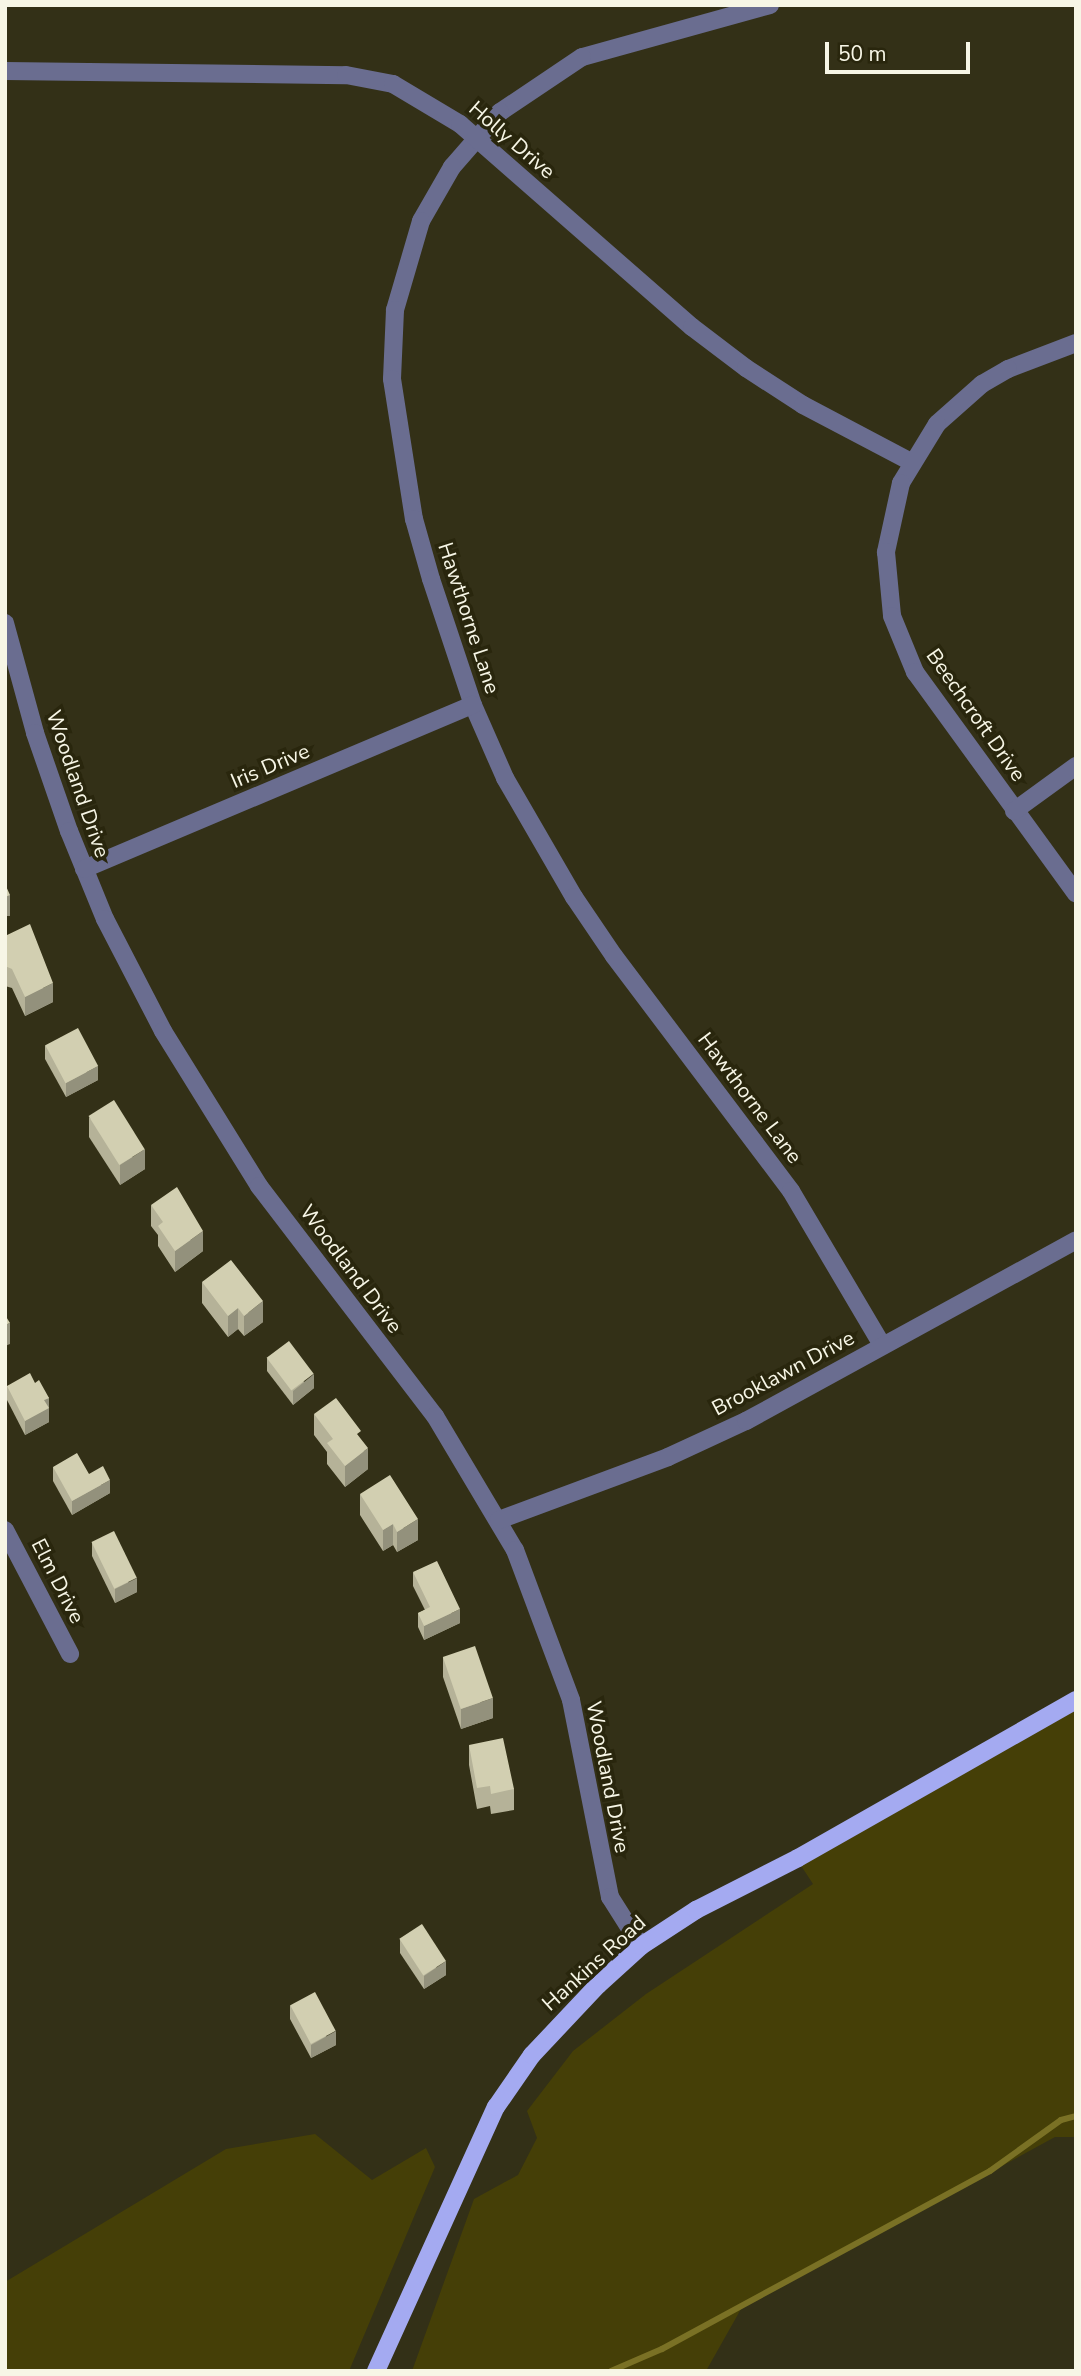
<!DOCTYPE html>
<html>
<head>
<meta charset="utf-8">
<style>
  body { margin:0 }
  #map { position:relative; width:1081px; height:2376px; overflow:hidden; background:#333017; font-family:"Nunito Sans",sans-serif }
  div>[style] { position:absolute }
  .green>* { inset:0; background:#453f07 }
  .stream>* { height:6px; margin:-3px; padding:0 3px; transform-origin:3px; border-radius:3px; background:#7a7125 }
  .minor>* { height:18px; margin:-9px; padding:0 9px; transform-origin:9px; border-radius:9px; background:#6a6d90 }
  .major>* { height:18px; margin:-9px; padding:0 9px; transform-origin:9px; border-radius:9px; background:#a4aaf1 }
  .wall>* { inset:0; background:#b5b298 }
  .shaded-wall>* { inset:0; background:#93917c; transform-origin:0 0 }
  .building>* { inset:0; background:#d2cfb1; transform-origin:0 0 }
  span { translate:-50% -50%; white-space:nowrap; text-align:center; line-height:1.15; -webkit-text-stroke:7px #29260d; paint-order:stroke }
  .street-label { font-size:21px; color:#f7f6e6 }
  .frame { position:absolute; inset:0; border:7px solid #f7f6e6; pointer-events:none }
  .scale { position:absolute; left:825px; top:42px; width:145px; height:32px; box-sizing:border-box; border:4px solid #f7f6e6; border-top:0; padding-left:9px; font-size:21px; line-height:24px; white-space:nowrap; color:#f7f6e6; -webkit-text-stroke:5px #29260d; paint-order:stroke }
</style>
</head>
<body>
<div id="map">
  <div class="green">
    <i style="clip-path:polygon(1076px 1701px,1076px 2137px,1055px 2137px,741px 2309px,706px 2371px,412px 2371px,474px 2199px,518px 2175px,537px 2138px,527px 2111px,573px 2051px,646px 1994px,813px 1884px,796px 1858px)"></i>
    <i style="clip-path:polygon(315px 2134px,372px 2180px,426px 2148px,435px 2167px,349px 2371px,5px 2371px,5px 2282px,226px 2149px)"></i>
  </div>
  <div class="stream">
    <i style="left:611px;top:2371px;width:56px;rotate:-23.3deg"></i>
    <i style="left:662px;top:2349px;width:373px;rotate:-28.5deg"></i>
    <i style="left:990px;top:2171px;width:87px;rotate:-35.7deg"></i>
    <i style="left:1061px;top:2120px;width:16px;rotate:-15deg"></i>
  </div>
  <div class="minor">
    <i style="left:770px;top:5px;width:195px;rotate:164.5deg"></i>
    <i style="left:582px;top:57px;width:99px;rotate:146.1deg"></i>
    <i style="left:500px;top:112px;width:73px;rotate:131.1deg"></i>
    <i style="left:452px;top:167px;width:62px;rotate:119.9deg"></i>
    <i style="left:421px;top:221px;width:93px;rotate:106.3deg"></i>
    <i style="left:395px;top:310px;width:69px;rotate:92.5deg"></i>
    <i style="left:392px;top:379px;width:142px;rotate:81.1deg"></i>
    <i style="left:414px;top:519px;width:62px;rotate:74.2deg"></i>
    <i style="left:431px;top:579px;width:133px;rotate:71.6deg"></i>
    <i style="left:473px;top:705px;width:80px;rotate:66.3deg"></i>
    <i style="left:505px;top:778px;width:138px;rotate:59.9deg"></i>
    <i style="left:574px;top:897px;width:71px;rotate:55.9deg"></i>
    <i style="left:614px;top:956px;width:294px;rotate:53deg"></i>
    <i style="left:791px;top:1191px;width:179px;rotate:59.4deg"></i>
    <i style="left:5px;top:71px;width:341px;rotate:0.7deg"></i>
    <i style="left:346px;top:75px;width:48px;rotate:10.8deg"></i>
    <i style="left:393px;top:84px;width:78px;rotate:30.8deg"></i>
    <i style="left:460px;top:124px;width:308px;rotate:41.2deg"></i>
    <i style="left:692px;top:327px;width:68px;rotate:37.2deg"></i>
    <i style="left:746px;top:368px;width:68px;rotate:33deg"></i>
    <i style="left:803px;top:405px;width:122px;rotate:27.8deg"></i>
    <i style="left:1076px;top:343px;width:73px;rotate:159.1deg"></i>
    <i style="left:1008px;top:369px;width:30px;rotate:150deg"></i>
    <i style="left:982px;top:384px;width:60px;rotate:138.4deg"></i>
    <i style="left:937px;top:424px;width:69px;rotate:121.4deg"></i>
    <i style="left:901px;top:483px;width:71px;rotate:102.3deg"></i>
    <i style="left:886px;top:552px;width:64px;rotate:84.6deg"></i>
    <i style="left:892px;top:616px;width:61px;rotate:67.7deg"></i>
    <i style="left:915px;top:672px;width:274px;rotate:54deg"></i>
    <i style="left:5px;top:623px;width:114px;rotate:74.7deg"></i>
    <i style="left:35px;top:733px;width:104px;rotate:70.9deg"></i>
    <i style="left:69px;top:831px;width:95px;rotate:67.8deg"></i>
    <i style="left:105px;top:919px;width:126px;rotate:62.6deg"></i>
    <i style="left:163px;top:1031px;width:182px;rotate:58.2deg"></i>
    <i style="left:259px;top:1186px;width:290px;rotate:52.6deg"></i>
    <i style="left:435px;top:1416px;width:156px;rotate:59.2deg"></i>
    <i style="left:515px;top:1550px;width:160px;rotate:69.5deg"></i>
    <i style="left:571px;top:1700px;width:201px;rotate:78.8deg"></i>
    <i style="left:610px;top:1897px;width:58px;rotate:57.7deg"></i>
    <i style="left:1014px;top:811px;width:77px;rotate:-36deg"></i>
    <i style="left:84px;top:869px;width:422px;rotate:-22.9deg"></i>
    <i style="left:499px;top:1520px;width:180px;rotate:-20.4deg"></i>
    <i style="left:668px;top:1457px;width:86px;rotate:-24.8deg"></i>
    <i style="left:746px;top:1421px;width:376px;rotate:-28.7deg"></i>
    <i style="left:5px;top:1530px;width:140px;rotate:62.3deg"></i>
  </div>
  <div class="major">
    <i style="left:376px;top:2371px;width:290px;rotate:-65.6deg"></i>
    <i style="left:496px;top:2107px;width:63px;rotate:-55.3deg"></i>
    <i style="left:532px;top:2055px;width:96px;rotate:-46.7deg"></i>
    <i style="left:598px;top:1985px;width:58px;rotate:-42.2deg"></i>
    <i style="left:641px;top:1946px;width:66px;rotate:-33.2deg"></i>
    <i style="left:696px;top:1910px;width:114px;rotate:-27deg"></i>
    <i style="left:798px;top:1858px;width:320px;rotate:-29.6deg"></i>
  </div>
  <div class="wall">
    <i style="clip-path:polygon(5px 936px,53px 1002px,25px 1016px,12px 988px,5px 986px)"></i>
    <i style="clip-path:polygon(45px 1045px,98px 1080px,66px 1097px,45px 1059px)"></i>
    <i style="clip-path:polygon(89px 1117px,145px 1169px,120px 1185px,89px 1137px)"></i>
    <i style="clip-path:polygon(151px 1205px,203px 1251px,175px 1272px,158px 1246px,158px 1235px,151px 1226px)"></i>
    <i style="clip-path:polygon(202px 1282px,263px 1322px,244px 1336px,238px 1329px,228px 1337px,202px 1303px)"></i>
    <i style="clip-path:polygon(267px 1358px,314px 1388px,293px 1405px,267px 1371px)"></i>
    <i style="clip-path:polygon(35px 1383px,49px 1398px,49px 1422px,25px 1435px,7px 1400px,7px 1386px)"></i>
    <i style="clip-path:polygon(314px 1414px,361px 1440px,368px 1469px,345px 1487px,327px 1464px,327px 1452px,314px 1435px)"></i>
    <i style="clip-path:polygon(53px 1467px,89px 1474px,110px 1493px,72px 1515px,53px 1481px)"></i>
    <i style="clip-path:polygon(360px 1494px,418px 1540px,397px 1552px,393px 1545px,383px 1551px,360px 1515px)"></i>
    <i style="clip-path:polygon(92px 1542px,137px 1592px,115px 1603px,92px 1556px)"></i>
    <i style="clip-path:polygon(413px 1572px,460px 1623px,424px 1640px,418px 1627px,418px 1613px,425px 1610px,413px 1586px)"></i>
    <i style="clip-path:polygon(443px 1657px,493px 1718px,461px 1729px,443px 1677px)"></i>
    <i style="clip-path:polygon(469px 1745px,514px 1789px,514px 1810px,491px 1814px,490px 1806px,477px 1809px,469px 1765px)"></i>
    <i style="clip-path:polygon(400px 1939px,446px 1975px,424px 1989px,400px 1953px)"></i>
    <i style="clip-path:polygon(290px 2005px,336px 2045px,311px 2058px,290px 2019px)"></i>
  </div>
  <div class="shaded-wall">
    <i style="left:10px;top:895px;width:21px;height:5px;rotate:90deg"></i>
    <i style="clip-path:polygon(53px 983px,53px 1002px,25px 1016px,25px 997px)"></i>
    <i style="clip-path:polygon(98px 1066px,98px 1080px,66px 1097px,66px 1083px)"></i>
    <i style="clip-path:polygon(145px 1149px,145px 1169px,120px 1185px,120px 1165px)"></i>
    <i style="clip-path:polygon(203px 1231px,203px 1251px,175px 1272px,175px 1251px)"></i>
    <i style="left:7px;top:1289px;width:21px;height:2px;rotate:90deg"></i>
    <i style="clip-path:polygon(263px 1301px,263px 1322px,244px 1336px,244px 1316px)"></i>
    <i style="clip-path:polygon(238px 1308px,238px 1329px,228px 1337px,228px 1316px)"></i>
    <i style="clip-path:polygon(10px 1323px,10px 1344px,5px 1346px,5px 1325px)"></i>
    <i style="clip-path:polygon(314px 1374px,314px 1388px,293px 1405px,293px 1391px)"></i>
    <i style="clip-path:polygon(49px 1398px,49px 1422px,25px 1435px,25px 1421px,44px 1400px)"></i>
    <i style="clip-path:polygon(368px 1448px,368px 1469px,345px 1487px,345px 1466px)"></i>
    <i style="clip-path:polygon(110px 1480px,110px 1493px,72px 1515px,72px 1501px)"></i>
    <i style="clip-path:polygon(418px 1519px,418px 1540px,397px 1552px,397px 1532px)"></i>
    <i style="clip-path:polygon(393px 1524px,393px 1545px,383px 1551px,383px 1530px)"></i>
    <i style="clip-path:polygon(137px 1578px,137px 1592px,115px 1603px,115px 1589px)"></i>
    <i style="clip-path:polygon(460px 1609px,460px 1623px,424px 1640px,424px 1626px)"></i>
    <i style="clip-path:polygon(493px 1698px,493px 1718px,461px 1729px,461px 1709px)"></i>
    <i style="clip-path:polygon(446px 1961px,446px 1975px,424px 1989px,424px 1976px)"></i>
    <i style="clip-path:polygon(336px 2031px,336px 2045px,311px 2058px,311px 2045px)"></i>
  </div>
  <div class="building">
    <i style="clip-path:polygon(5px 884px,10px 895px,5px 897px)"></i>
    <i style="clip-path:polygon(30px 924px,53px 983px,25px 997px,12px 969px,5px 966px,5px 936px)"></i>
    <i style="left:78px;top:1028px;width:43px;height:37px;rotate:62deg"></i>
    <i style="left:114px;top:1100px;width:58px;height:30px;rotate:58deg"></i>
    <i style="clip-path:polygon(177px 1187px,203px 1231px,175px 1251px,158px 1226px,163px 1222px,151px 1205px)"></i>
    <i style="clip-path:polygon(231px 1260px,263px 1301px,244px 1316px,238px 1308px,228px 1316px,202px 1282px)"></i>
    <i style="clip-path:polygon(5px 1315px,10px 1323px,5px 1325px)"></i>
    <i style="left:289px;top:1341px;width:41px;height:28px;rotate:53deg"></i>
    <i style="clip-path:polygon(30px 1373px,35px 1383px,39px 1380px,49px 1398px,44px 1400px,49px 1408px,25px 1421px,7px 1386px)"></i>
    <i style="clip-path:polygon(336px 1398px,361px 1431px,357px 1434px,368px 1448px,345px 1466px,327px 1443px,333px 1439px,314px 1414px)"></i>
    <i style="clip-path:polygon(77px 1453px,89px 1474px,103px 1466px,110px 1480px,72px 1501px,53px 1467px)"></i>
    <i style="clip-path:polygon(390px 1475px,418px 1519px,397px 1532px,393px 1524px,383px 1530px,360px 1494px)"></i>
    <i style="left:114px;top:1531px;width:52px;height:25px;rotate:64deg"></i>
    <i style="clip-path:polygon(437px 1561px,460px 1609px,424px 1626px,418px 1613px,430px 1607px,413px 1572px)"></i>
    <i style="left:475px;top:1646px;width:55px;height:34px;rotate:71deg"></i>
    <i style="clip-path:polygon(503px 1738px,514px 1789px,491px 1794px,490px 1786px,477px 1788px,469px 1745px)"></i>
    <i style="left:422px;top:1924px;width:44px;height:27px;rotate:57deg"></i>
    <i style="left:315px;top:1992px;width:44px;height:28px;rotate:62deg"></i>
  </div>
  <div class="street-label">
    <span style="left:512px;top:140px;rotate:41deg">Holly Drive</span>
    <span style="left:469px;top:618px;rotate:72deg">Hawthorne Lane</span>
    <span style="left:976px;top:715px;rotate:55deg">Beechcroft Drive</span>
    <span style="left:270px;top:766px;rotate:-23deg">Iris Drive</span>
    <span style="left:78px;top:784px;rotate:71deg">Woodland Drive</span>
    <span style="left:750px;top:1098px;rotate:53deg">Hawthorne Lane</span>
    <span style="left:351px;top:1269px;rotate:53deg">Woodland Drive</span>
    <span style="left:783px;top:1373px;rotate:-28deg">Brooklawn Drive</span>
    <span style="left:58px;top:1581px;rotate:63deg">Elm Drive</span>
    <span style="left:608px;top:1777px;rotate:79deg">Woodland Drive</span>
    <span style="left:594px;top:1963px;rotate:-42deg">Hankins Road</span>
  </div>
  <div class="frame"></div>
  <div class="scale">50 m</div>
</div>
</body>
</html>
